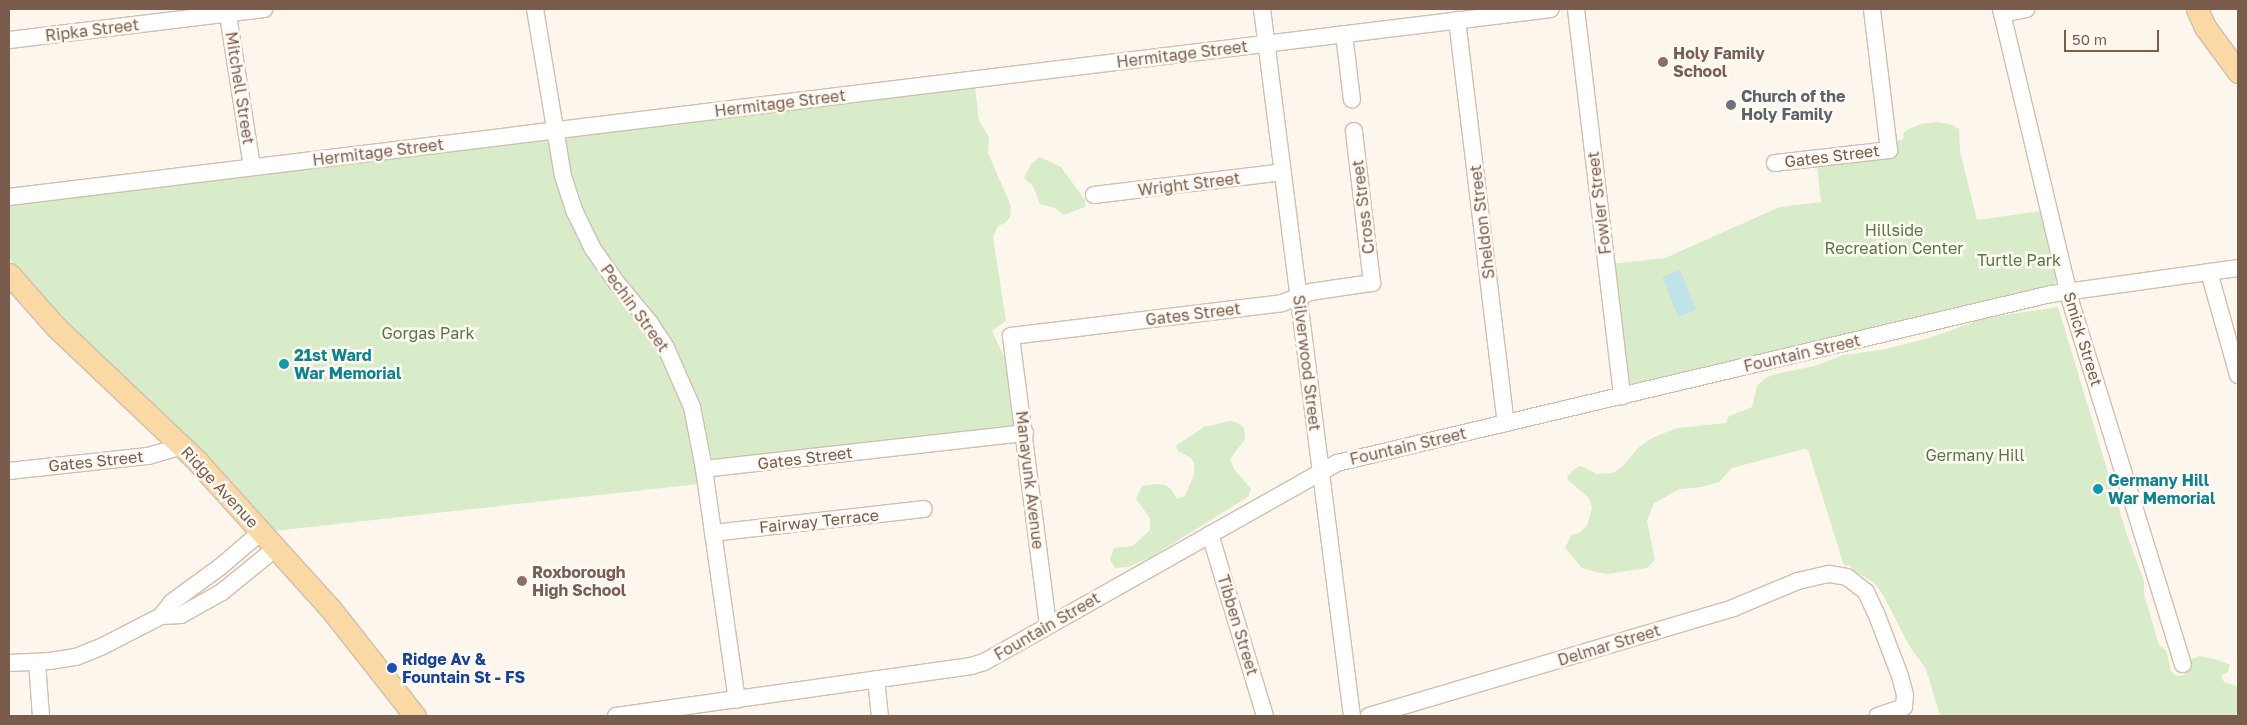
<!DOCTYPE html>
<html>
<head>
<meta charset="utf-8">
<style>
  body { margin:0 }
  #map { position:relative; width:2247px; height:725px; overflow:hidden; background:#fdf6ec; font-family:"Golos Text",sans-serif }
  div>[style] { position:absolute }
  .green>* { inset:0; background:#d8ecc9 }
  .water>* { inset:0; background:#bfe3e8; transform-origin:0 0 }
  .roads { filter:drop-shadow(1px 0 #d1beb0) drop-shadow(-1px 0 #d1beb0) drop-shadow(0 1px #d1beb0) drop-shadow(0 -1px #d1beb0) }
  .minor>* { height:16px; margin:-8px; padding:0 8px; transform-origin:8px; border-radius:8px; background:#fff }
  .major>* { height:21px; margin:-10.5px; padding:0 10.5px; transform-origin:10.5px; border-radius:10.5px; background:#fbd9a5 }
  .dots>* { width:14px; height:14px; translate:-50% -50%; box-sizing:border-box; border:2px solid #fffaf3; border-radius:50% }
  span { translate:-50% -50%; white-space:nowrap; text-align:center; line-height:1.15; -webkit-text-stroke:5px #fffaf3; paint-order:stroke }
  .street-label { font-size:16px; color:#7a5c4d }
  .education-label { font-size:16px; color:#785e54; font-weight:700 }
  .left { translate:0 -50%; text-align:left }
  .worship-label { font-size:16px; color:#5b616d; font-weight:700 }
  .park-label { font-size:16px; color:#537a41 }
  .culture-label { font-size:16px; color:#0d838f; font-weight:700 }
  .transit-label { font-size:16px; color:#164399; font-weight:700 }
  .frame { position:absolute; inset:0; border:10px solid #7a5c4d; pointer-events:none }
  .scale { position:absolute; left:2064px; top:30px; width:95px; height:22px; box-sizing:border-box; border:2px solid #7a5c4d; border-top:0; padding-left:6px; font-size:15px; line-height:18px; white-space:nowrap; color:#7a5c4d; -webkit-text-stroke:4px #fffaf3; paint-order:stroke }
</style>
</head>
<body>
<div id="map">
  <div class="green">
    <i style="clip-path:polygon(975px 87px,979px 121px,989px 137px,988px 153px,1011px 206px,1010px 217px,1005px 223px,998px 226px,993px 237px,1006px 321px,992px 331px,1007px 363px,1014px 424px,1010px 427px,717px 460px,712px 459px,702px 413px,681px 360px,667px 336px,627px 284px,596px 238px,586px 219px,570px 169px,566px 139px,570px 136px)"></i>
    <i style="clip-path:polygon(1937px 122px,1950px 124px,1959px 129px,1960px 151px,1977px 220px,2041px 211px,2057px 278px,2054px 286px,1631px 386px,1627px 384px,1611px 264px,1665px 258px,1780px 207px,1821px 202px,1817px 165px,1903px 139px,1904px 132px,1909px 129px,1921px 124px)"></i>
    <i style="clip-path:polygon(544px 139px,550px 144px,592px 260px,606px 283px,638px 321px,663px 358px,684px 408px,699px 484px,274px 531px,181px 430px,44px 300px,9px 258px,9px 204px)"></i>
    <i style="clip-path:polygon(1040px 157px,1061px 167px,1085px 200px,1085px 207px,1064px 215px,1055px 208px,1040px 204px,1033px 186px,1024px 178px,1031px 164px)"></i>
    <i style="clip-path:polygon(2058px 307px,2127px 535px,2144px 581px,2144px 594px,2159px 645px,2166px 650px,2171px 671px,2176px 676px,2184px 675px,2192px 659px,2199px 656px,2215px 659px,2230px 665px,2228px 672px,2221px 676px,2224px 682px,2238px 687px,2238px 716px,1940px 716px,1926px 669px,1910px 647px,1882px 593px,1873px 582px,1854px 571px,1850px 565px,1844px 566px,1808px 450px,1804px 449px,1732px 468px,1719px 482px,1702px 487px,1680px 489px,1654px 503px,1647px 521px,1655px 560px,1647px 568px,1607px 574px,1596px 572px,1582px 568px,1565px 548px,1571px 535px,1579px 533px,1587px 526px,1592px 508px,1589px 498px,1568px 480px,1567px 477px,1574px 469px,1581px 466px,1597px 474px,1613px 473px,1623px 466px,1639px 447px,1652px 438px,1677px 428px,1726px 423px,1729px 416px,1752px 407px,1757px 386px,1765px 378px,1776px 374px,1814px 366px,1844px 355px,1886px 349px,1929px 338px,1985px 318px)"></i>
    <i style="clip-path:polygon(1230px 421px,1238px 423px,1244px 428px,1245px 439px,1230px 459px,1234px 469px,1251px 489px,1248px 497px,1151px 557px,1128px 567px,1115px 568px,1110px 560px,1114px 548px,1133px 546px,1150px 530px,1150px 518px,1136px 499px,1142px 486px,1157px 484px,1165px 485px,1171px 489px,1177px 499px,1185px 496px,1194px 475px,1194px 463px,1191px 458px,1178px 451px,1176px 446px,1204px 427px)"></i>
  </div>
  <div class="water">
    <i style="left:1680px;top:270px;width:43px;height:19px;rotate:68deg"></i>
  </div>
  <div class="roads">
    <div class="minor">
      <i style="left:227px;top:9px;width:160px;rotate:81deg"></i>
      <i style="left:535px;top:9px;width:169px;rotate:80.5deg"></i>
      <i style="left:563px;top:176px;width:38px;rotate:72deg"></i>
      <i style="left:575px;top:212px;width:41px;rotate:64.1deg"></i>
      <i style="left:593px;top:249px;width:42px;rotate:54.8deg"></i>
      <i style="left:617px;top:283px;width:52px;rotate:50.5deg"></i>
      <i style="left:650px;top:323px;width:30px;rotate:57deg"></i>
      <i style="left:666px;top:348px;width:64px;rotate:66.2deg"></i>
      <i style="left:692px;top:407px;width:63px;rotate:79deg"></i>
      <i style="left:704px;top:469px;width:233px;rotate:81.9deg"></i>
      <i style="left:1262px;top:9px;width:713px;rotate:82.75deg"></i>
      <i style="left:1576px;top:9px;width:390px;rotate:83.2deg"></i>
      <i style="left:2001px;top:9px;width:302px;rotate:76.6deg"></i>
      <i style="left:2071px;top:303px;width:378px;rotate:72.8deg"></i>
      <i style="left:2002px;top:14px;width:25px;rotate:-12deg"></i>
      <i style="left:1457px;top:20px;width:406px;rotate:83.1deg"></i>
      <i style="left:1344px;top:34px;width:66px;rotate:83.1deg"></i>
      <i style="left:9px;top:40px;width:257px;rotate:-6.9deg"></i>
      <i style="left:1775px;top:163px;width:115px;rotate:-6.5deg"></i>
      <i style="left:1889px;top:150px;width:142px;rotate:-96.9deg"></i>
      <i style="left:1094px;top:195px;width:190px;rotate:-6.9deg"></i>
      <i style="left:9px;top:197px;width:1553px;rotate:-6.95deg"></i>
      <i style="left:2209px;top:272px;width:107px;rotate:74.3deg"></i>
      <i style="left:704px;top:469px;width:323px;rotate:-6.4deg"></i>
      <i style="left:9px;top:471px;width:140px;rotate:-6.2deg"></i>
      <i style="left:148px;top:456px;width:36px;rotate:-16deg"></i>
      <i style="left:713px;top:533px;width:212px;rotate:-6.5deg"></i>
      <i style="left:1210px;top:534px;width:190px;rotate:73.2deg"></i>
      <i style="left:161px;top:616px;width:18px;rotate:-52deg"></i>
      <i style="left:172px;top:602px;width:59px;rotate:-36.1deg"></i>
      <i style="left:220px;top:567px;width:54px;rotate:-40.5deg"></i>
      <i style="left:1048px;top:625px;width:291px;rotate:-97.3deg"></i>
      <i style="left:1011px;top:336px;width:273px;rotate:-6.9deg"></i>
      <i style="left:1282px;top:303px;width:30px;rotate:-21deg"></i>
      <i style="left:1310px;top:292px;width:63px;rotate:-8.3deg"></i>
      <i style="left:1372px;top:283px;width:153px;rotate:-96.8deg"></i>
      <i style="left:37px;top:662px;width:54px;rotate:85.8deg"></i>
      <i style="left:9px;top:663px;width:41px;rotate:-2.8deg"></i>
      <i style="left:50px;top:661px;width:26px;rotate:-9deg"></i>
      <i style="left:76px;top:657px;width:27px;rotate:-22deg"></i>
      <i style="left:101px;top:647px;width:68px;rotate:-27.3deg"></i>
      <i style="left:161px;top:616px;width:20px;rotate:-3deg"></i>
      <i style="left:181px;top:615px;width:47px;rotate:-29.3deg"></i>
      <i style="left:222px;top:592px;width:70px;rotate:-39.2deg"></i>
      <i style="left:876px;top:679px;width:37px;rotate:84deg"></i>
      <i style="left:616px;top:716px;width:359px;rotate:-8deg"></i>
      <i style="left:971px;top:666px;width:14px;rotate:-17deg"></i>
      <i style="left:984px;top:662px;width:405px;rotate:-29.4deg"></i>
      <i style="left:1337px;top:463px;width:734px;rotate:-13.32deg"></i>
      <i style="left:2051px;top:294px;width:189px;rotate:-7.9deg"></i>
      <i style="left:1369px;top:716px;width:380px;rotate:-16.5deg"></i>
      <i style="left:1733px;top:608px;width:70px;rotate:-22.6deg"></i>
      <i style="left:1798px;top:581px;width:32px;rotate:-13deg"></i>
      <i style="left:1829px;top:574px;width:18px;rotate:9deg"></i>
      <i style="left:1847px;top:577px;width:24px;rotate:38deg"></i>
      <i style="left:1866px;top:592px;width:23px;rotate:65deg"></i>
      <i style="left:1876px;top:613px;width:67px;rotate:69.1deg"></i>
      <i style="left:1900px;top:676px;width:20px;rotate:75deg"></i>
      <i style="left:1905px;top:695px;width:12px;rotate:95deg"></i>
      <i style="left:1904px;top:707px;width:28px;rotate:161deg"></i>
    </div>
    <div class="major">
      <i style="left:2197px;top:9px;width:20px;rotate:66deg"></i>
      <i style="left:2205px;top:27px;width:56px;rotate:53.7deg"></i>
      <i style="left:9px;top:274px;width:71px;rotate:48.4deg"></i>
      <i style="left:56px;top:327px;width:195px;rotate:43.5deg"></i>
      <i style="left:197px;top:461px;width:198px;rotate:47.9deg"></i>
      <i style="left:330px;top:608px;width:137px;rotate:51.8deg"></i>
    </div>
  </div>
  <div class="dots">
    <i style="left:1663px;top:62px;background:#8d6e63"></i>
    <i style="left:1731px;top:105px;background:#6b7280"></i>
    <i style="left:284px;top:364px;background:#0f9aa8"></i>
    <i style="left:2098px;top:489px;background:#0f9aa8"></i>
    <i style="left:522px;top:581px;background:#8d6e63"></i>
    <i style="left:392px;top:668px;background:#1a4fb4"></i>
  </div>
  <div class="street-label">
    <span style="left:92px;top:30px;rotate:-7deg">Ripka Street</span>
    <span style="left:1182px;top:54px;rotate:-7deg">Hermitage Street</span>
    <span style="left:240px;top:88px;rotate:81deg">Mitchell Street</span>
    <span style="left:780px;top:103px;rotate:-7deg">Hermitage Street</span>
    <span style="left:378px;top:152px;rotate:-7deg">Hermitage Street</span>
    <span style="left:1832px;top:156px;rotate:-7deg">Gates Street</span>
    <span style="left:1189px;top:184px;rotate:-7deg">Wright Street</span>
    <span style="left:1599px;top:203px;rotate:-97deg">Fowler Street</span>
    <span style="left:1363px;top:207px;rotate:-97deg">Cross Street</span>
    <span style="left:1482px;top:222px;rotate:-97deg">Sheldon Street</span>
    <span style="left:635px;top:308px;rotate:54deg">Pechin Street</span>
    <span style="left:1193px;top:314px;rotate:-7deg">Gates Street</span>
    <span style="left:2083px;top:339px;rotate:73deg">Smick Street</span>
    <span style="left:1802px;top:353px;rotate:-13deg">Fountain Street</span>
    <span style="left:1307px;top:363px;rotate:83deg">Silverwood Street</span>
    <span style="left:1408px;top:446px;rotate:-13deg">Fountain Street</span>
    <span style="left:805px;top:458px;rotate:-7deg">Gates Street</span>
    <span style="left:96px;top:461px;rotate:-6deg">Gates Street</span>
    <span style="left:1030px;top:480px;rotate:83deg">Manayunk Avenue</span>
    <span style="left:220px;top:487px;rotate:47deg">Ridge Avenue</span>
    <span style="left:819px;top:521px;rotate:-6deg">Fairway Terrace</span>
    <span style="left:1238px;top:625px;rotate:73deg">Tibben Street</span>
    <span style="left:1047px;top:626px;rotate:-30deg">Fountain Street</span>
    <span style="left:1609px;top:645px;rotate:-17deg">Delmar Street</span>
  </div>
  <div class="education-label">
    <span class="left" style="left:1673px;top:62px">Holy Family<br>School</span>
    <span class="left" style="left:532px;top:581px">Roxborough<br>High School</span>
  </div>
  <div class="worship-label">
    <span class="left" style="left:1741px;top:105px">Church of the<br>Holy Family</span>
  </div>
  <div class="park-label">
    <span style="left:1894px;top:239px">Hillside<br>Recreation Center</span>
    <span style="left:2019px;top:260px">Turtle Park</span>
    <span style="left:428px;top:333px">Gorgas Park</span>
    <span style="left:1975px;top:455px">Germany Hill</span>
  </div>
  <div class="culture-label">
    <span class="left" style="left:294px;top:364px">21st Ward<br>War Memorial</span>
    <span class="left" style="left:2108px;top:489px">Germany Hill<br>War Memorial</span>
  </div>
  <div class="transit-label">
    <span class="left" style="left:402px;top:668px">Ridge Av &amp;<br>Fountain St - FS</span>
  </div>
  <div class="frame"></div>
  <div class="scale">50 m</div>
</div>
</body>
</html>
